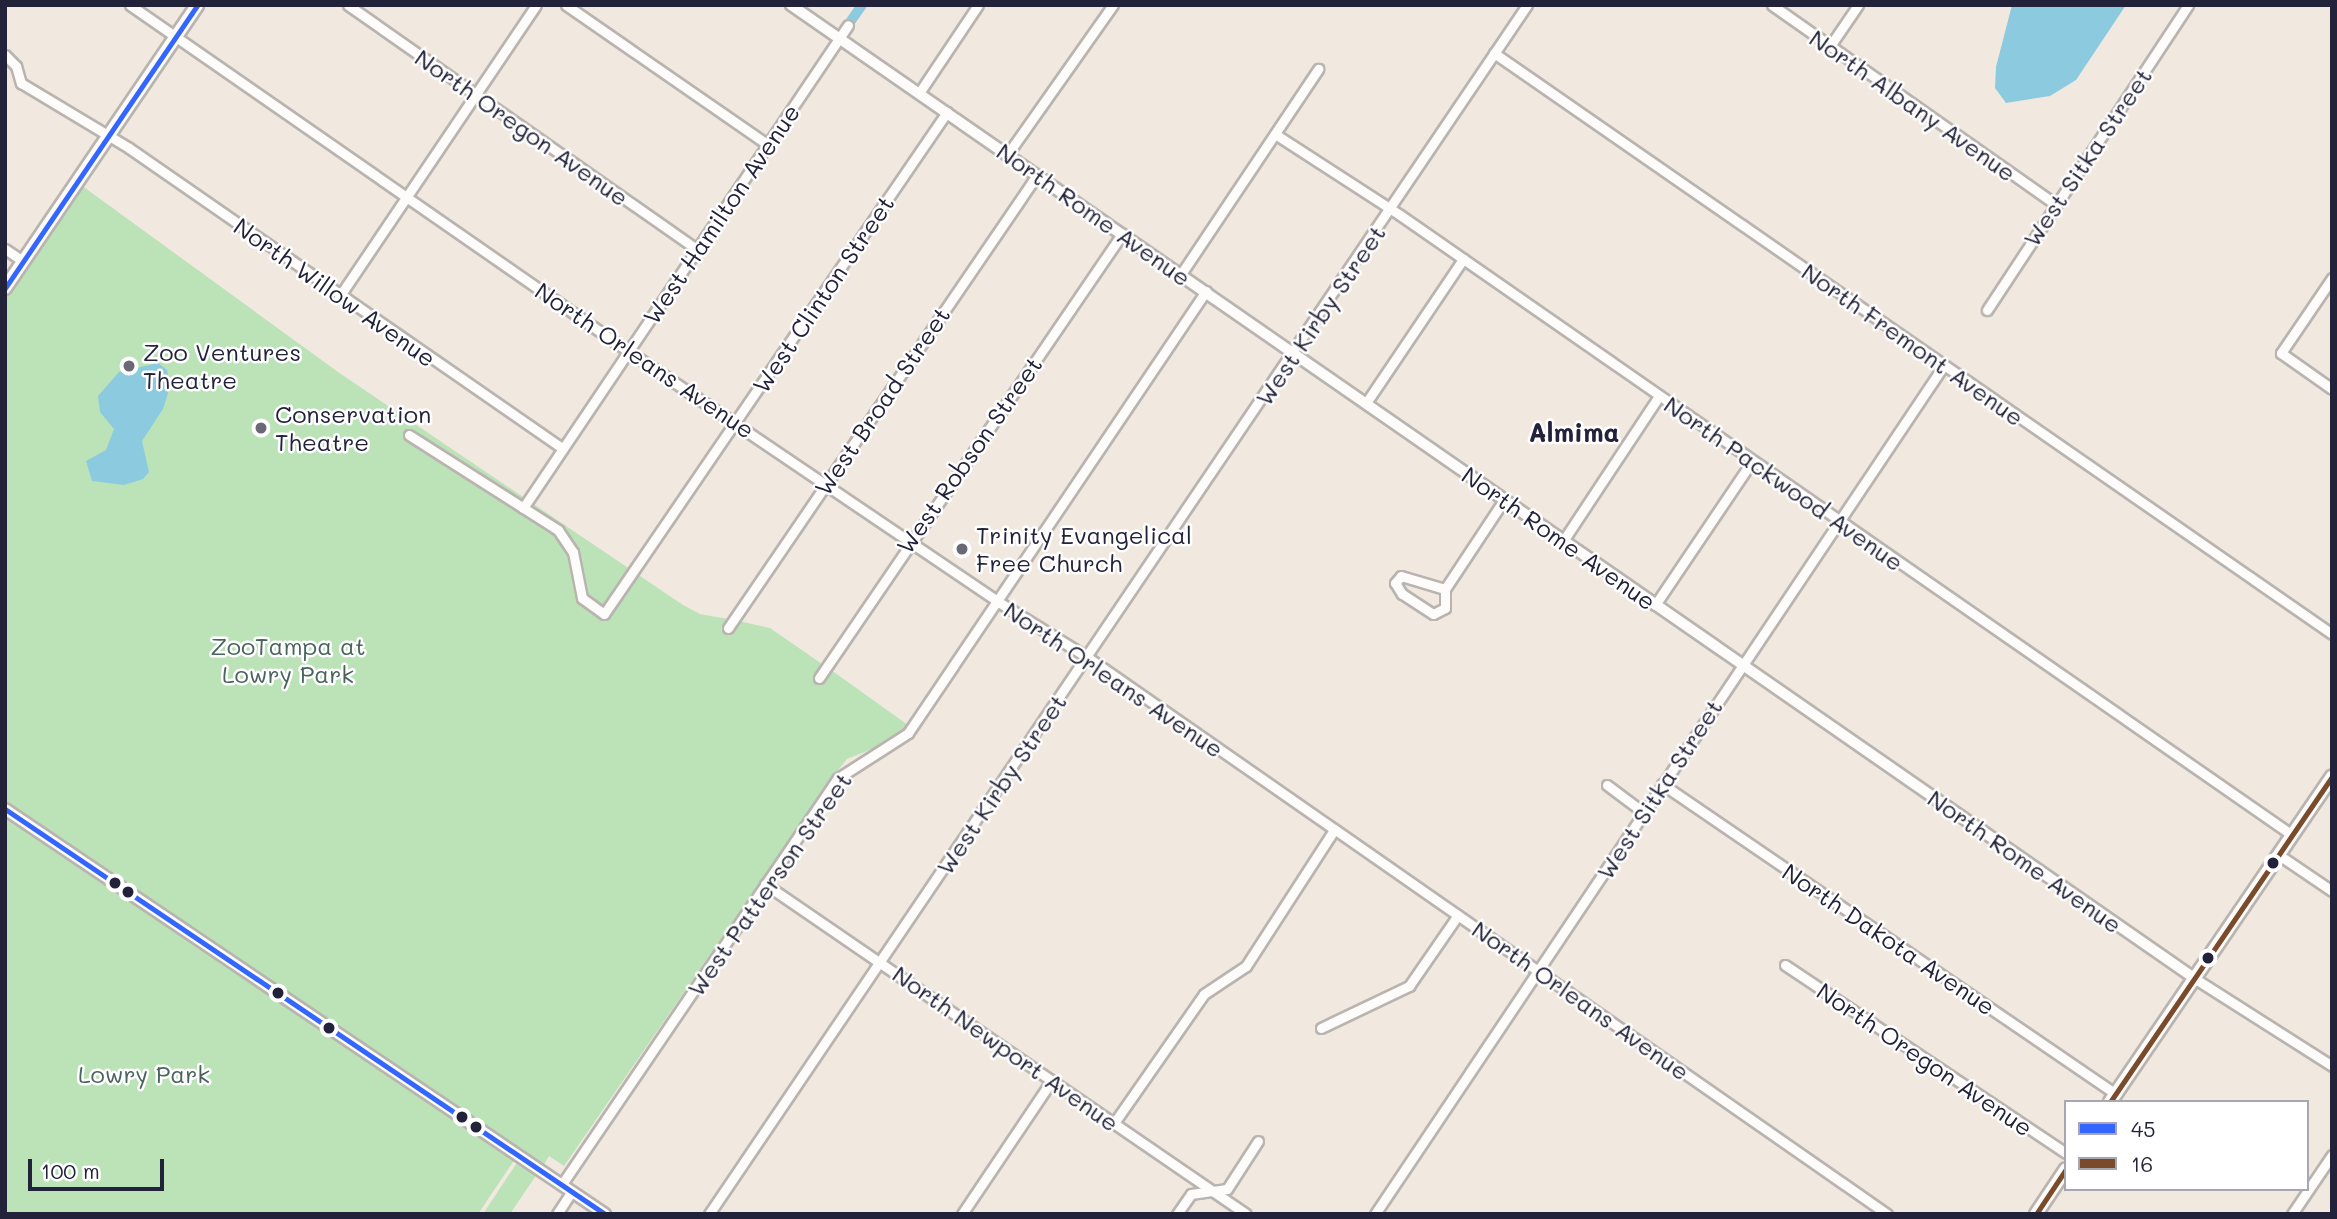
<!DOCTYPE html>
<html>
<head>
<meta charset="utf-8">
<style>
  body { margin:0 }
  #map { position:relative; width:2337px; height:1219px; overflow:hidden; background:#f1e9df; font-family:Mali,sans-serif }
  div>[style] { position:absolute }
  .green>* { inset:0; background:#bce2b8 }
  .water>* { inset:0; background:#8ccadf }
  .canal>* { height:10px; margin:-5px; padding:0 5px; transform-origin:5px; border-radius:5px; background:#8ccadf }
  .roads { filter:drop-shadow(2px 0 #b9b4b0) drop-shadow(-2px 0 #b9b4b0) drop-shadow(0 2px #b9b4b0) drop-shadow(0 -2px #b9b4b0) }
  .minor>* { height:9px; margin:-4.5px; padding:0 4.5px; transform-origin:4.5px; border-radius:4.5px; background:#fdfcfa }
  .tertiary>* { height:10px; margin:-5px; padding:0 5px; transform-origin:5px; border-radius:5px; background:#fdfcfa }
  .secondary>* { height:12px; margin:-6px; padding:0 6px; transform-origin:6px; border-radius:6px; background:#fdfcfa }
  .bus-1>* { height:5px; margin:-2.5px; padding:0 2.5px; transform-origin:2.5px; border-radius:2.5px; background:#36f }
  .bus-2>* { height:5px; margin:-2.5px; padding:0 2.5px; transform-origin:2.5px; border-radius:2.5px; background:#7a4b2a }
  .dots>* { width:19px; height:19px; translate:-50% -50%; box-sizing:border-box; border:4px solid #fff; border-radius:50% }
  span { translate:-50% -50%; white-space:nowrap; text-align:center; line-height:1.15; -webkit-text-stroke:5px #fff; paint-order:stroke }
  .street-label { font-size:24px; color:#22223b }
  .poi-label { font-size:24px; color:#22223b }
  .left { translate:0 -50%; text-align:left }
  .park-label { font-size:24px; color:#49635c }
  .neighbourhood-label { font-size:26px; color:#22223b; font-weight:700 }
  .frame { position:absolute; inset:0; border:7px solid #22223b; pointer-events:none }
  .legend { position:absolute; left:2064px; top:1100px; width:245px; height:91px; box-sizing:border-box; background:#fff; border:2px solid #a7a7b1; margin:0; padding:9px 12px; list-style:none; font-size:21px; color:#22223b }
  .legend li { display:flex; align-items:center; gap:14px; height:35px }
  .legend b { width:35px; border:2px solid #a7a7b1 }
  .scale { position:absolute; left:28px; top:1159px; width:136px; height:32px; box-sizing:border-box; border:4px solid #22223b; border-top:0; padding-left:9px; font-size:21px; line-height:24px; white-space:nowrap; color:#22223b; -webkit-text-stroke:5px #fff; paint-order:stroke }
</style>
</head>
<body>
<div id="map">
  <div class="green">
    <i style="clip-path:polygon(81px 185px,338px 372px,683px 605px,700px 614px,728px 619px,721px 629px,730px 634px,739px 621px,770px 628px,822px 664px,813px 679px,821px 684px,831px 670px,908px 725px,894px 740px,847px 759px,834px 775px,564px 1166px,549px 1156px,543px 1166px,5px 804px,5px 297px)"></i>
    <i style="clip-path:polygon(5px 813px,515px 1159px,478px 1214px,5px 1214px)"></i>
    <i style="clip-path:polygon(518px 1161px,537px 1174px,510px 1214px,483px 1214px)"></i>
  </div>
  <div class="water">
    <i style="clip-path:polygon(2012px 5px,2126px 5px,2076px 80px,2050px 96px,2006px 103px,1995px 88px,1996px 67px)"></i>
    <i style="clip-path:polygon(158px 363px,167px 370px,170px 387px,163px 409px,142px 441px,149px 472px,143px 479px,124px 485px,92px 481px,86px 461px,106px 450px,114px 429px,100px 412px,98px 396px,119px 372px)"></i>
  </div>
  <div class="canal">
    <i style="left:848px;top:25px;width:24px;rotate:-55deg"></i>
  </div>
  <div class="roads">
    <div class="minor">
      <i style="left:130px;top:5px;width:606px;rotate:34.79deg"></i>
      <i style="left:628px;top:351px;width:446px;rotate:34.1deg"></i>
      <i style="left:997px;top:601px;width:106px;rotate:31.9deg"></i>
      <i style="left:1087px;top:657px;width:975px;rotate:34.85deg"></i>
      <i style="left:348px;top:5px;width:426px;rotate:35deg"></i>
      <i style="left:566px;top:5px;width:246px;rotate:34.7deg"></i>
      <i style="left:1772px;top:5px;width:346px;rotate:35.1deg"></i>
      <i style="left:1830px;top:46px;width:50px;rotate:-55.7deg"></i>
      <i style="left:1494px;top:53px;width:1020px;rotate:34.73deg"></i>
      <i style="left:5px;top:55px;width:16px;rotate:45deg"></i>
      <i style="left:16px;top:66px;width:18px;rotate:74deg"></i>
      <i style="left:21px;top:83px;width:126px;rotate:31deg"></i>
      <i style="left:129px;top:148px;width:527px;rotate:34.72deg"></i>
      <i style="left:919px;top:93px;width:106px;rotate:-56.2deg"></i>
      <i style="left:1275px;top:134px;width:149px;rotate:32.9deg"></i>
      <i style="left:1400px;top:215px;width:1086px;rotate:34.8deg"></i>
      <i style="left:1007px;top:155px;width:184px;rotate:-54.8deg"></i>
      <i style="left:5px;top:249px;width:22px;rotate:34deg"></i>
      <i style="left:1181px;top:274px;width:247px;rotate:-56.2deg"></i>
      <i style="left:2332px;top:278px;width:91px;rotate:124.2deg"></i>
      <i style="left:2281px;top:353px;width:62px;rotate:35.2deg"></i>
      <i style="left:339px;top:297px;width:352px;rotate:-56deg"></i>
      <i style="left:1987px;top:310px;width:365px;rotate:-56.6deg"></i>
      <i style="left:1366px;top:403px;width:174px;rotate:-56deg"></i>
      <i style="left:409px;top:435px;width:177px;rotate:32.5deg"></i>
      <i style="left:558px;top:530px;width:27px;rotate:56deg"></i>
      <i style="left:573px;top:552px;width:47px;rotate:78.9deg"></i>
      <i style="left:582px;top:598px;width:27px;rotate:36deg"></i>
      <i style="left:604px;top:614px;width:608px;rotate:-55.66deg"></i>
      <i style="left:523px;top:508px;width:582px;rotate:-56.06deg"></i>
      <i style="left:1563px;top:541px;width:174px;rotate:-56.5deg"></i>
      <i style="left:1401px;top:576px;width:46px;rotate:16.5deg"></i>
      <i style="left:1445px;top:589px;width:19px;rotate:90deg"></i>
      <i style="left:1445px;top:608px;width:13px;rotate:153deg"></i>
      <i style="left:1433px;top:614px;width:37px;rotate:-147deg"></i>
      <i style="left:1402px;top:594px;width:13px;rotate:-122deg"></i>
      <i style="left:1395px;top:583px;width:9px;rotate:-49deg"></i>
      <i style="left:1445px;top:589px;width:107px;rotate:-56.5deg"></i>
      <i style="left:1655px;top:605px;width:174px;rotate:-56deg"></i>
      <i style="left:728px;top:628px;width:548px;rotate:-55.7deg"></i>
      <i style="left:819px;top:678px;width:538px;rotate:-55.69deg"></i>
      <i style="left:1662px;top:784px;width:550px;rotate:34.33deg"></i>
      <i style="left:1607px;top:785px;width:45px;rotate:36.9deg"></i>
      <i style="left:2279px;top:855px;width:64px;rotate:34.2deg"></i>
      <i style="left:765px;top:884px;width:583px;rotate:34.45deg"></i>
      <i style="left:1785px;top:965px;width:338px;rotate:33.8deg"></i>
      <i style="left:2194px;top:978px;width:164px;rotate:32.5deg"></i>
      <i style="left:1321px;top:1028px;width:98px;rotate:-25.5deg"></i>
      <i style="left:1409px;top:986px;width:86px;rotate:-55.4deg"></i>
      <i style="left:1114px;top:1123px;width:157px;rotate:-55.1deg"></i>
      <i style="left:1204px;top:994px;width:50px;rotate:-33.7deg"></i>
      <i style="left:1246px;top:966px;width:162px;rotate:-57.1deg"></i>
      <i style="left:562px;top:1184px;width:491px;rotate:-55.8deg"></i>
      <i style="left:838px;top:778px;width:83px;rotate:-32.7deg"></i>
      <i style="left:908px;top:733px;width:533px;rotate:-56.01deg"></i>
      <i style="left:557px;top:1214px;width:27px;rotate:-57deg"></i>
      <i style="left:709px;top:1214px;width:1460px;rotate:-55.92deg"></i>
      <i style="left:962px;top:1214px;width:161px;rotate:-56.1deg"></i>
      <i style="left:1177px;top:1214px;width:24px;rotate:-55deg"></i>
      <i style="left:1191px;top:1194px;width:36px;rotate:-8deg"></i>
      <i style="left:1227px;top:1189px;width:57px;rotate:-57.1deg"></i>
      <i style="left:1375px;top:1214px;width:1022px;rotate:-56.17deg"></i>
      <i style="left:2292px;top:1214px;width:71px;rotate:-55.9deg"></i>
    </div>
    <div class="tertiary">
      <i style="left:791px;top:5px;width:1707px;rotate:34.74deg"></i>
      <i style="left:5px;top:809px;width:724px;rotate:34.02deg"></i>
    </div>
    <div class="secondary">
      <i style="left:5px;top:288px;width:342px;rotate:-55.8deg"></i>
      <i style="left:2110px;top:1102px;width:394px;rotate:-55.7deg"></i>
      <i style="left:2036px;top:1214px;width:54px;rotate:-56.3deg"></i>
    </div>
  </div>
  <div class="bus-1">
    <i style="left:5px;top:288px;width:342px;rotate:-55.8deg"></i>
    <i style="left:5px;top:809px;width:724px;rotate:34.02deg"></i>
  </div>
  <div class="bus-2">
    <i style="left:2110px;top:1102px;width:394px;rotate:-55.7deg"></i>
    <i style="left:2036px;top:1214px;width:54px;rotate:-56.3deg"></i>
  </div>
  <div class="dots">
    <i style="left:129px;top:366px;background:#6a6874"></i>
    <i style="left:261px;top:428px;background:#6a6874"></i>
    <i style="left:962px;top:549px;background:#6a6874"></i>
    <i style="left:2273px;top:863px;background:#22223b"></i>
    <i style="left:115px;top:883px;background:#22223b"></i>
    <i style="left:128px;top:892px;background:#22223b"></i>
    <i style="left:2208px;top:958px;background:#22223b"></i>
    <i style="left:278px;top:993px;background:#22223b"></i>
    <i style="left:329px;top:1028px;background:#22223b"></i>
    <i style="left:462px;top:1117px;background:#22223b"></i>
    <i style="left:476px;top:1127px;background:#22223b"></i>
  </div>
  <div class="street-label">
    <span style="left:1913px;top:105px;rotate:35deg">North Albany Avenue</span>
    <span style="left:522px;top:127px;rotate:35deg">North Oregon Avenue</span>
    <span style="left:2087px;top:157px;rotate:-56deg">West Sitka Street</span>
    <span style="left:721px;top:214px;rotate:-56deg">West Hamilton Avenue</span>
    <span style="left:1094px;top:214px;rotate:35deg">North Rome Avenue</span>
    <span style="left:335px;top:292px;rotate:35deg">North Willow Avenue</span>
    <span style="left:823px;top:294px;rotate:-56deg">West Clinton Street</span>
    <span style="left:1320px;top:315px;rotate:-56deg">West Kirby Street</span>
    <span style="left:1913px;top:344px;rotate:35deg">North Fremont Avenue</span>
    <span style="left:645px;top:360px;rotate:34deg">North Orleans Avenue</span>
    <span style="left:882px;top:401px;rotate:-56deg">West Broad Street</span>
    <span style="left:969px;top:455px;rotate:-55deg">West Robson Street</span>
    <span style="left:1784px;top:483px;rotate:35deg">North Packwood Avenue</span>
    <span style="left:1559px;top:538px;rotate:35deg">North Rome Avenue</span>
    <span style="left:1114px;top:679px;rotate:34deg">North Orleans Avenue</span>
    <span style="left:1001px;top:784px;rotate:-56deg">West Kirby Street</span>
    <span style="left:1659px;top:789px;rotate:-57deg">West Sitka Street</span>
    <span style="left:2025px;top:861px;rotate:35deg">North Rome Avenue</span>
    <span style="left:769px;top:884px;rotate:-55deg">West Patterson Street</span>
    <span style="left:1889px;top:939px;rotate:34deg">North Dakota Avenue</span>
    <span style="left:1581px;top:1000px;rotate:35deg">North Orleans Avenue</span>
    <span style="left:1006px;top:1048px;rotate:35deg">North Newport Avenue</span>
    <span style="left:1925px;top:1059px;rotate:34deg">North Oregon Avenue</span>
  </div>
  <div class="poi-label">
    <span class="left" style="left:143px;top:366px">Zoo Ventures<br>Theatre</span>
    <span class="left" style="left:275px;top:428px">Conservation<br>Theatre</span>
    <span class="left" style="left:976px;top:549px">Trinity Evangelical<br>Free Church</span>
  </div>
  <div class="park-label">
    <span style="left:288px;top:660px">ZooTampa at<br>Lowry Park</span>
    <span style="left:144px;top:1074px">Lowry Park</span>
  </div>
  <div class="neighbourhood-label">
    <span style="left:1574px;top:433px">Almima</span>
  </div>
  <div class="frame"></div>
  <ul class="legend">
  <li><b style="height:9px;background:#36f"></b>45</li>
  <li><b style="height:9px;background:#7a4b2a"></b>16</li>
  </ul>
  <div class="scale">100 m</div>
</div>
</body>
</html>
